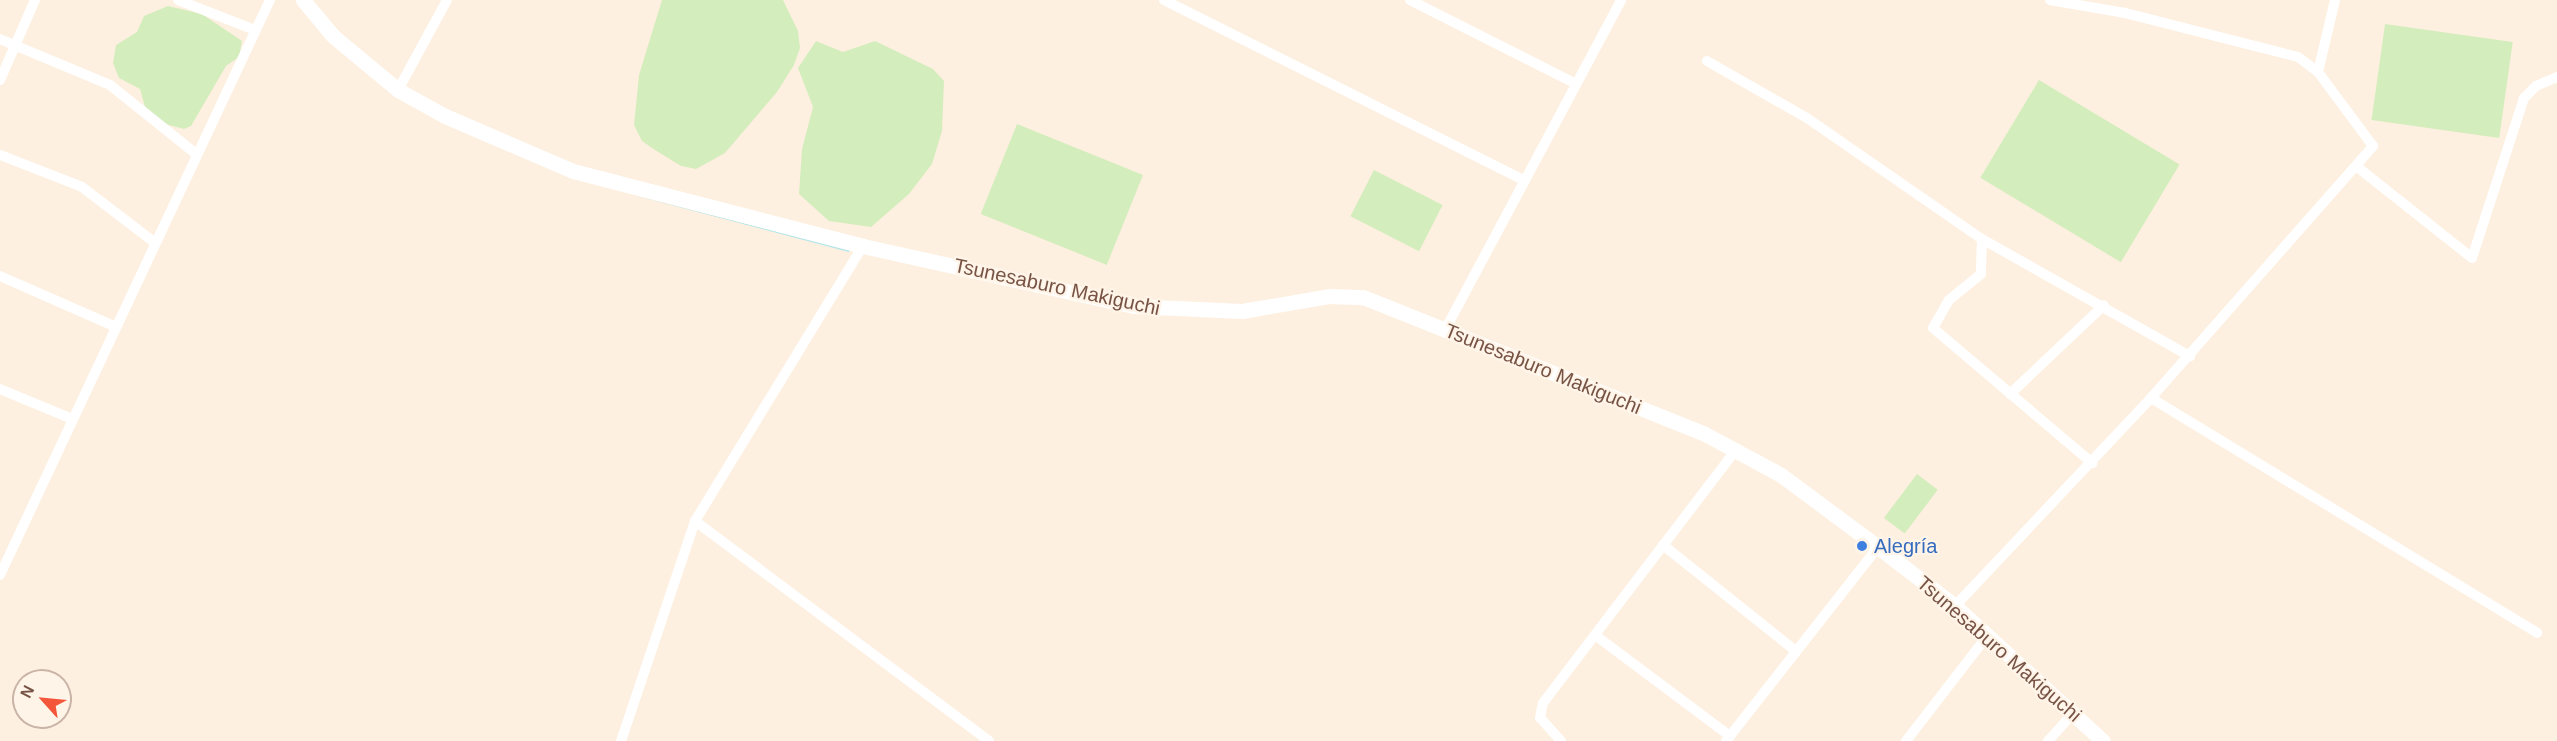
<!DOCTYPE html>
<html>
<head>
<meta charset="utf-8">
<style>
  body { margin:0 }
  #map { position:relative; width:2557px; height:741px; overflow:hidden; background:#fef0e0; font-family:Arial,sans-serif }
  div>[style] { position:absolute }
  .green>* { inset:0; background:#d4edbd; transform-origin:0 0 }
  .water>* { inset:0; background:#b3e5e9 }
  .street>* { height:10px; margin:-5px; padding:0 5px; transform-origin:5px; border-radius:5px; background:#fff }
  .secondary>* { height:15px; margin:-7.5px; padding:0 7.5px; transform-origin:7.5px; border-radius:7.5px; background:#fff }
  .dots>* { width:16px; height:16px; translate:-50% -50%; box-sizing:border-box; border:3px solid #fff4e8; border-radius:50% }
  span { translate:-50% -50%; white-space:nowrap; text-align:center; line-height:1.15; -webkit-text-stroke:4.5px #fff4e8; paint-order:stroke }
  .street-label { font-size:20px; color:#775345 }
  .shop-label { font-size:20px; color:#366cbe }
  .left { translate:0 -50%; text-align:left }
  .north { position:absolute; left:12px; top:669px; width:60px; height:60px; box-sizing:border-box; background:#fff4e8; border:2px solid #c9b4a7; border-radius:50%; rotate:297deg; font-size:16px; font-weight:700; line-height:24px; text-align:center; color:#775345 }
  .north::after { content:''; display:block; margin:auto; width:21px; height:27px; background:#f3563a; clip-path:polygon(50% 0,100% 100%,50% 72%,0 100%) }
</style>
</head>
<body>
<div id="map">
  <div class="green">
    <i style="clip-path:polygon(662px 0,783px 0,798px 31px,800px 48px,794px 65px,777px 92px,725px 153px,696px 169px,681px 166px,655px 150px,642px 141px,634px 125px,639px 75px)"></i>
    <i style="clip-path:polygon(168px 6px,202px 14px,242px 41px,239px 57px,226px 66px,191px 126px,184px 129px,161px 123px,147px 114px,140px 89px,119px 78px,113px 63px,116px 45px,137px 32px,144px 16px)"></i>
    <i style="left:2385px;top:24px;width:129px;height:97px;rotate:8deg"></i>
    <i style="clip-path:polygon(816px 41px,843px 52px,875px 41px,933px 69px,944px 81px,942px 131px,932px 164px,909px 194px,871px 227px,829px 221px,799px 194px,802px 149px,813px 107px,798px 68px)"></i>
    <i style="left:2039px;top:80px;width:164px;height:114px;rotate:31deg"></i>
    <i style="left:1017px;top:124px;width:136px;height:97px;rotate:22deg"></i>
    <i style="left:1374px;top:170px;width:77px;height:52px;rotate:27deg"></i>
    <i style="left:1917px;top:474px;width:26px;height:55px;rotate:37deg"></i>
  </div>
  <div class="water">
    <i style="clip-path:polygon(629px 194px,850px 250px,849px 252px)"></i>
  </div>
  <div class="street">
    <i style="left:178px;top:0;width:83px;rotate:21.3deg"></i>
    <i style="left:1164px;top:0;width:402px;rotate:26.6deg"></i>
    <i style="left:1410px;top:0;width:186px;rotate:26.8deg"></i>
    <i style="left:0;top:39px;width:119px;rotate:22.7deg"></i>
    <i style="left:110px;top:85px;width:110px;rotate:38.7deg"></i>
    <i style="left:1707px;top:61px;width:115px;rotate:29.7deg"></i>
    <i style="left:1807px;top:118px;width:213px;rotate:34.7deg"></i>
    <i style="left:1982px;top:239px;width:239px;rotate:29.4deg"></i>
    <i style="left:2318px;top:72px;width:74px;rotate:-76.7deg"></i>
    <i style="left:0;top:80px;width:87px;rotate:-66.4deg"></i>
    <i style="left:398px;top:90px;width:102px;rotate:-61.4deg"></i>
    <i style="left:0;top:155px;width:88px;rotate:21.3deg"></i>
    <i style="left:82px;top:187px;width:91px;rotate:37.4deg"></i>
    <i style="left:2356px;top:166px;width:148px;rotate:38.4deg"></i>
    <i style="left:2472px;top:258px;width:168px;rotate:-72deg"></i>
    <i style="left:2524px;top:98px;width:17px;rotate:-45deg"></i>
    <i style="left:2536px;top:86px;width:23px;rotate:-23deg"></i>
    <i style="left:1982px;top:239px;width:35px;rotate:92deg"></i>
    <i style="left:1981px;top:274px;width:41px;rotate:140.9deg"></i>
    <i style="left:1949px;top:300px;width:32px;rotate:120deg"></i>
    <i style="left:1933px;top:328px;width:209px;rotate:40.3deg"></i>
    <i style="left:0;top:276px;width:124px;rotate:23.7deg"></i>
    <i style="left:1445px;top:330px;width:374px;rotate:-61.9deg"></i>
    <i style="left:0;top:389px;width:76px;rotate:22.5deg"></i>
    <i style="left:2010px;top:394px;width:129px;rotate:-43.4deg"></i>
    <i style="left:2151px;top:398px;width:452px;rotate:31.3deg"></i>
    <i style="left:695px;top:521px;width:367px;rotate:36.8deg"></i>
    <i style="left:1663px;top:545px;width:170px;rotate:38.6deg"></i>
    <i style="left:0;top:575px;width:635px;rotate:-64.85deg"></i>
    <i style="left:1955px;top:606px;width:286px;rotate:-46.7deg"></i>
    <i style="left:2151px;top:398px;width:336px;rotate:-48.6deg"></i>
    <i style="left:2373px;top:146px;width:92px;rotate:-126.6deg"></i>
    <i style="left:2318px;top:72px;width:25px;rotate:-143deg"></i>
    <i style="left:2298px;top:57px;width:179px;rotate:-165.7deg"></i>
    <i style="left:2125px;top:13px;width:76px;rotate:-170.2deg"></i>
    <i style="left:1595px;top:635px;width:169px;rotate:36.8deg"></i>
    <i style="left:621px;top:741px;width:232px;rotate:-71.4deg"></i>
    <i style="left:695px;top:521px;width:322px;rotate:-58.6deg"></i>
    <i style="left:1561px;top:741px;width:31px;rotate:-132deg"></i>
    <i style="left:1540px;top:718px;width:15px;rotate:-79deg"></i>
    <i style="left:1543px;top:703px;width:320px;rotate:-52.7deg"></i>
    <i style="left:1726px;top:741px;width:246px;rotate:-51.9deg"></i>
    <i style="left:1906px;top:741px;width:134px;rotate:-52.3deg"></i>
    <i style="left:2048px;top:741px;width:39px;rotate:-48deg"></i>
  </div>
  <div class="secondary">
    <i style="left:303px;top:0;width:47px;rotate:50.2deg"></i>
    <i style="left:333px;top:36px;width:85px;rotate:39.7deg"></i>
    <i style="left:398px;top:90px;width:54px;rotate:29deg"></i>
    <i style="left:445px;top:116px;width:139px;rotate:23.3deg"></i>
    <i style="left:573px;top:171px;width:300px;rotate:14.5deg"></i>
    <i style="left:863px;top:246px;width:277px;rotate:12.5deg"></i>
    <i style="left:1133px;top:306px;width:109px;rotate:2.6deg"></i>
    <i style="left:1242px;top:311px;width:88px;rotate:-9.8deg"></i>
    <i style="left:1329px;top:296px;width:34px;rotate:2deg"></i>
    <i style="left:1363px;top:297px;width:368px;rotate:21.8deg"></i>
    <i style="left:1705px;top:434px;width:86px;rotate:28.3deg"></i>
    <i style="left:1781px;top:475px;width:121px;rotate:36.6deg"></i>
    <i style="left:1878px;top:547px;width:97px;rotate:37.5deg"></i>
    <i style="left:1955px;top:606px;width:200px;rotate:42.4deg"></i>
  </div>
  <div class="dots">
    <i style="left:1862px;top:546px;background:#3f7fe0"></i>
  </div>
  <div class="street-label">
    <span style="left:1057px;top:287px;rotate:12deg">Tsunesaburo Makiguchi</span>
    <span style="left:1543px;top:369px;rotate:22deg">Tsunesaburo Makiguchi</span>
    <span style="left:1999px;top:649px;rotate:41deg">Tsunesaburo Makiguchi</span>
  </div>
  <div class="shop-label">
    <span class="left" style="left:1874px;top:546px">Alegría</span>
  </div>
  <div class="north">N</div>
</div>
</body>
</html>
